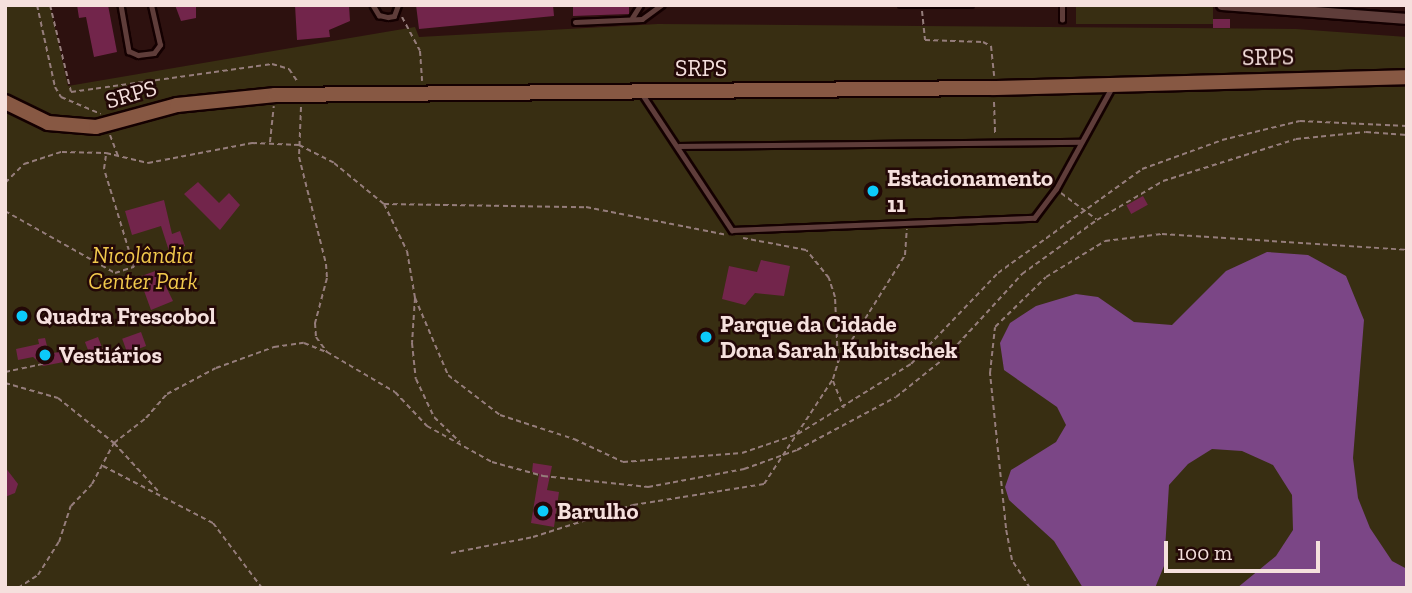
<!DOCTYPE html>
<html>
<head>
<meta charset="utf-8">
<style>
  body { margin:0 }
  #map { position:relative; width:1412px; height:593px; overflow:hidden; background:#2d110f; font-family:"Zilla Slab",serif }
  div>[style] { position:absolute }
  .green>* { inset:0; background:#382e12; transform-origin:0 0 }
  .water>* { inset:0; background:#7b4686 }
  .building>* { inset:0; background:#72254b; transform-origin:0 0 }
  .path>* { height:2px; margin-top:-1px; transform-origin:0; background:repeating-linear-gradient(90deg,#957d7b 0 5px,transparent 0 8.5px) }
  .roads { filter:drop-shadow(2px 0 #140001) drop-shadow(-2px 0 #140001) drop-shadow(0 2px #140001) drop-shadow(0 -2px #140001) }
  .lane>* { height:4.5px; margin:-2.25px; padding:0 2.25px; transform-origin:2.25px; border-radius:2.25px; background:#5f3d3a }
  .street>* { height:10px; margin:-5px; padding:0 5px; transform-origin:5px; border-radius:5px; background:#5f3d3a }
  .secondary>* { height:14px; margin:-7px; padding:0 7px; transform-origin:7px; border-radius:7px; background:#875843 }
  .dots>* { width:19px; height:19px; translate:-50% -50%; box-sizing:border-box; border:4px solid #230807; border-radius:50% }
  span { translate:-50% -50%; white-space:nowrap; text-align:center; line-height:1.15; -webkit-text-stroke:5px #230807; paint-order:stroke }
  .street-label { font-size:23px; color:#f5e0dd }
  .poi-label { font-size:23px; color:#f5e0dd; font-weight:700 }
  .left { translate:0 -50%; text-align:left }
  .park-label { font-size:23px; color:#f1c84c; font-style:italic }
  .frame { position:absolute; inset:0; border:7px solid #f5e0dd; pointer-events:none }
  .scale { position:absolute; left:1164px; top:541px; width:156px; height:32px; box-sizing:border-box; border:4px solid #f5e0dd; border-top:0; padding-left:9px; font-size:21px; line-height:24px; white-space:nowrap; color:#f5e0dd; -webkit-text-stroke:5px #230807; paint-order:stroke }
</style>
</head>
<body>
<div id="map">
  <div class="green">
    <i style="clip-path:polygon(5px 5px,50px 5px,68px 86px,415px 27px,419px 37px,658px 24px,1296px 29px,1407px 37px,1407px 588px,5px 588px)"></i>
    <i style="left:1076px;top:5px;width:137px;height:19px"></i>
  </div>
  <div class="water">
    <i style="clip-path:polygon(1267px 252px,1308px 255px,1346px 276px,1364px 320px,1353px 458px,1358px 498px,1370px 528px,1392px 561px,1407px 569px,1407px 588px,1237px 588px,1276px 556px,1293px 530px,1292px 495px,1273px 465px,1242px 451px,1212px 449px,1188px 464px,1169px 485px,1164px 566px,1155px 588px,1083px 588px,1054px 541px,1009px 500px,1005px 487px,1011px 470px,1056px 442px,1066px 425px,1057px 407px,1004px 370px,1000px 343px,1010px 323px,1036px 306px,1076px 294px,1098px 297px,1134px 322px,1172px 325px,1226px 271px)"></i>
  </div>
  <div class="building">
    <i style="clip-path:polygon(77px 5px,108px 5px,117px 52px,94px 57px,86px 17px,79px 18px)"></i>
    <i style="clip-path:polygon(175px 5px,196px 5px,196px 18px,181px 21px)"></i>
    <i style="clip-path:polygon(295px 5px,349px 5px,350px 21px,329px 30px,330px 37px,297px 40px)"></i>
    <i style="clip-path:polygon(416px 5px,553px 5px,554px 16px,419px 29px)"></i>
    <i style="clip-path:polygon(573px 5px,629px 5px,629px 14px,573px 16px)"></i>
    <i style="left:1213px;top:19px;width:17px;height:9px"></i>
    <i style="clip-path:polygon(198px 182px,219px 203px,229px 193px,240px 205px,220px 230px,184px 194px)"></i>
    <i style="left:1143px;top:196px;width:10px;height:19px;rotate:61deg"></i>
    <i style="clip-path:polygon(164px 200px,172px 234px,180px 231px,185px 246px,169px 251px,161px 226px,132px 235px,125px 211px)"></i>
    <i style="clip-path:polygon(761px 260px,790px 266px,784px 296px,755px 293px,745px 305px,722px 299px,729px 266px,757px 272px)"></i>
    <i style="clip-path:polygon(158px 270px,173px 301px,151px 310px,139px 277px)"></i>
    <i style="left:141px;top:332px;width:15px;height:20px;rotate:70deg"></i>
    <i style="left:98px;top:337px;width:22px;height:14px;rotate:69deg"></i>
    <i style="clip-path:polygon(45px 338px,49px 354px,72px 349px,74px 360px,43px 366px,33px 357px,18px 360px,16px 349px,39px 344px,38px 339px)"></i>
    <i style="clip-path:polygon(533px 463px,552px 466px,547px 490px,559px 492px,554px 527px,531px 523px,539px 474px,532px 472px)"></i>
    <i style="clip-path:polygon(5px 467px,18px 484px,15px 493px,5px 497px)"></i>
  </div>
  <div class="path">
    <i style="left:37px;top:5px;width:84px;rotate:77.6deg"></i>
    <i style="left:55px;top:87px;width:12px;rotate:59deg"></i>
    <i style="left:61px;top:97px;width:43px;rotate:23deg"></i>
    <i style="left:50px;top:5px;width:89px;rotate:76.4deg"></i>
    <i style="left:71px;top:92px;width:203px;rotate:-7.9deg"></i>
    <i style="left:272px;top:64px;width:18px;rotate:16deg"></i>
    <i style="left:289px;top:69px;width:14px;rotate:56deg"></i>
    <i style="left:922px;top:11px;width:29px;rotate:84deg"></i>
    <i style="left:925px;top:40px;width:58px;rotate:2deg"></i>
    <i style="left:983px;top:42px;width:9px;rotate:27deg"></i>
    <i style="left:991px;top:46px;width:30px;rotate:84deg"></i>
    <i style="left:402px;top:17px;width:38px;rotate:62deg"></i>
    <i style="left:420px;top:51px;width:30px;rotate:86deg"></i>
    <i style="left:994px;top:102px;width:33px;rotate:88deg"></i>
    <i style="left:301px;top:107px;width:50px;rotate:92.3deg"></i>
    <i style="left:299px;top:157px;width:110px;rotate:75.8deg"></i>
    <i style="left:326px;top:264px;width:14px;rotate:86deg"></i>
    <i style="left:327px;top:278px;width:47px;rotate:104.9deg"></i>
    <i style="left:315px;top:323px;width:14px;rotate:86deg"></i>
    <i style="left:316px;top:337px;width:19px;rotate:54deg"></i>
    <i style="left:327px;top:352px;width:79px;rotate:30.5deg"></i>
    <i style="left:395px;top:392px;width:47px;rotate:46.7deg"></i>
    <i style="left:427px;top:426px;width:74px;rotate:29deg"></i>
    <i style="left:492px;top:462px;width:53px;rotate:15.4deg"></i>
    <i style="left:543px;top:476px;width:106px;rotate:6deg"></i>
    <i style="left:648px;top:487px;width:98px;rotate:-10.6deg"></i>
    <i style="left:744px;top:469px;width:56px;rotate:-19.7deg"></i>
    <i style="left:797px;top:450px;width:112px;rotate:-28.2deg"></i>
    <i style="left:896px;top:397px;width:64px;rotate:-38.7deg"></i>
    <i style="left:946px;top:357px;width:113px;rotate:-47.5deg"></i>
    <i style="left:1022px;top:274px;width:92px;rotate:-35.8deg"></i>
    <i style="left:1097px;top:220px;width:77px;rotate:-30.6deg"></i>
    <i style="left:1163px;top:181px;width:139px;rotate:-17.5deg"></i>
    <i style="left:1296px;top:139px;width:70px;rotate:-5.7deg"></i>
    <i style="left:1366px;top:132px;width:41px;rotate:4.2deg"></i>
    <i style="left:110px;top:135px;width:22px;rotate:69deg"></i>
    <i style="left:270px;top:142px;width:36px;rotate:-84deg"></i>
    <i style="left:5px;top:183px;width:27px;rotate:-45deg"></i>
    <i style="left:24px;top:164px;width:40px;rotate:-18deg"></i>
    <i style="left:62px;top:152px;width:44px;rotate:1.3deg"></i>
    <i style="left:106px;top:153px;width:43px;rotate:13.4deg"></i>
    <i style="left:148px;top:163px;width:106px;rotate:-10.9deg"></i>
    <i style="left:252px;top:143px;width:47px;rotate:2.4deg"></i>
    <i style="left:299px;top:145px;width:39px;rotate:27deg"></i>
    <i style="left:334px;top:163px;width:65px;rotate:39.4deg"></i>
    <i style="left:384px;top:204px;width:52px;rotate:63.9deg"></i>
    <i style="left:407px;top:251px;width:48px;rotate:80.3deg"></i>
    <i style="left:415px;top:298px;width:45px;rotate:93.8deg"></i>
    <i style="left:412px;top:343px;width:36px;rotate:84deg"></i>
    <i style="left:416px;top:379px;width:42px;rotate:64.7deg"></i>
    <i style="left:434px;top:417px;width:36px;rotate:44deg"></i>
    <i style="left:1061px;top:193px;width:44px;rotate:36.6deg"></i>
    <i style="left:384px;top:204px;width:202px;rotate:0.9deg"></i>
    <i style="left:586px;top:207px;width:144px;rotate:11.2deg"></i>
    <i style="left:5px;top:211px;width:126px;rotate:29.4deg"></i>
    <i style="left:115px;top:273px;width:20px;rotate:-18deg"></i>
    <i style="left:134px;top:267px;width:102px;rotate:-107deg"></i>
    <i style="left:104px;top:169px;width:15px;rotate:-82deg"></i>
    <i style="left:415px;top:298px;width:84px;rotate:66.8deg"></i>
    <i style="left:448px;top:375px;width:66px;rotate:37.6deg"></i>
    <i style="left:500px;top:415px;width:78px;rotate:18deg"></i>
    <i style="left:574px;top:439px;width:54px;rotate:25.1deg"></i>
    <i style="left:623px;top:462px;width:119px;rotate:-4.3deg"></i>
    <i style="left:742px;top:453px;width:59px;rotate:-18.7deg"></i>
    <i style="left:798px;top:434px;width:133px;rotate:-31.8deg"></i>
    <i style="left:911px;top:364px;width:126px;rotate:-46.3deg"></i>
    <i style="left:998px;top:273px;width:178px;rotate:-35.8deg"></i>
    <i style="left:1142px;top:169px;width:85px;rotate:-19.9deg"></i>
    <i style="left:1222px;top:140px;width:80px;rotate:-13.7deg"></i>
    <i style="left:1300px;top:121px;width:107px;rotate:2.7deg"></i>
    <i style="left:838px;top:362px;width:126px;rotate:-57.9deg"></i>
    <i style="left:905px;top:255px;width:26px;rotate:-86deg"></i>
    <i style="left:5px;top:372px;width:39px;rotate:-12deg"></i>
    <i style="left:833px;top:381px;width:29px;rotate:68deg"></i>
    <i style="left:5px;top:383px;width:55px;rotate:15.8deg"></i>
    <i style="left:58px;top:398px;width:72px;rotate:38.8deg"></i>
    <i style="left:114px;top:443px;width:68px;rotate:47.4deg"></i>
    <i style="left:103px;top:466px;width:124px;rotate:27.4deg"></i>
    <i style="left:213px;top:523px;width:81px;rotate:53deg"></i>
    <i style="left:451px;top:553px;width:84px;rotate:-11deg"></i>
    <i style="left:533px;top:537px;width:105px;rotate:-17.7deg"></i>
    <i style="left:633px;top:505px;width:133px;rotate:-9.1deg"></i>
    <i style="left:764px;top:484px;width:126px;rotate:-56.7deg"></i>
    <i style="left:833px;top:379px;width:17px;rotate:-73deg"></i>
    <i style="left:838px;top:363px;width:66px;rotate:-92.6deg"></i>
    <i style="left:835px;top:297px;width:20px;rotate:-108deg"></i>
    <i style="left:829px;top:278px;width:36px;rotate:-129deg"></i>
    <i style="left:806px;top:250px;width:64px;rotate:-169.2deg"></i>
    <i style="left:18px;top:588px;width:24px;rotate:-33deg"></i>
    <i style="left:38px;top:575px;width:39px;rotate:-58deg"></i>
    <i style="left:59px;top:542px;width:38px;rotate:-72deg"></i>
    <i style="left:71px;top:506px;width:30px;rotate:-46deg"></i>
    <i style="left:92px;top:484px;width:47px;rotate:-61.8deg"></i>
    <i style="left:114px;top:443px;width:41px;rotate:-38deg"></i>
    <i style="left:146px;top:418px;width:32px;rotate:-49deg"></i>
    <i style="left:167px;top:394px;width:55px;rotate:-28deg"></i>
    <i style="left:216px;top:368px;width:62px;rotate:-19.9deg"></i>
    <i style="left:274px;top:347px;width:30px;rotate:-8deg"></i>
    <i style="left:304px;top:343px;width:24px;rotate:22deg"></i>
    <i style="left:1030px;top:588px;width:33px;rotate:-123deg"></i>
    <i style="left:1012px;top:560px;width:33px;rotate:-101deg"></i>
    <i style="left:1006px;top:528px;width:156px;rotate:-95.9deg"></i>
    <i style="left:990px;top:373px;width:46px;rotate:-83.8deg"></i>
    <i style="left:995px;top:327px;width:71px;rotate:-44.4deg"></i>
    <i style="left:1046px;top:277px;width:69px;rotate:-31.4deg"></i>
    <i style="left:1105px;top:241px;width:57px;rotate:-7deg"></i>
    <i style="left:1162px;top:234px;width:246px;rotate:3.7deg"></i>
  </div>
  <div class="roads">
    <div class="lane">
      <i style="left:121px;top:5px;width:47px;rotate:80.1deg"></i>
      <i style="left:129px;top:51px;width:10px;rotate:24deg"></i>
      <i style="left:138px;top:55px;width:16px;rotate:-7deg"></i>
      <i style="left:154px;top:53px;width:10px;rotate:-53deg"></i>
      <i style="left:160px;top:45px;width:41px;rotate:-102.7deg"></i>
      <i style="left:373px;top:5px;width:12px;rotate:59deg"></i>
      <i style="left:379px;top:15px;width:9px;rotate:13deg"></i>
      <i style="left:388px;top:17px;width:6px;rotate:-9deg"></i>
      <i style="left:394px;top:16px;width:12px;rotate:-70deg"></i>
      <i style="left:901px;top:5px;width:70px"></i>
      <i style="left:632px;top:18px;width:15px;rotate:-58deg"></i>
      <i style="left:1062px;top:20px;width:15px;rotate:-90deg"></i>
      <i style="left:575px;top:22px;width:67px;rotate:-2.6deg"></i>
      <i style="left:642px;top:19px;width:24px;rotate:-36deg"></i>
      <i style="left:643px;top:95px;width:162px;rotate:56.6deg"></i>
      <i style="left:732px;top:230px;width:302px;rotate:-2.3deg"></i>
      <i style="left:1034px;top:218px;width:36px;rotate:-53deg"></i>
      <i style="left:1056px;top:189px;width:116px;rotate:-61.2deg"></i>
      <i style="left:679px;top:146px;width:402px;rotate:-0.6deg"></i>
    </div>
    <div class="street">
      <i style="left:1222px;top:5px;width:186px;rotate:4.3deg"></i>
    </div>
    <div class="secondary">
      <i style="left:5px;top:102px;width:48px;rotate:26deg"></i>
      <i style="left:48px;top:123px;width:48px;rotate:4.8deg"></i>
      <i style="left:96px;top:127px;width:84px;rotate:-15.2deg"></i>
      <i style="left:177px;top:105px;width:99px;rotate:-5.8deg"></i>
      <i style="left:275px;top:95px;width:719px;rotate:-0.56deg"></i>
      <i style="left:994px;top:88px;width:413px;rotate:-1.5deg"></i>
    </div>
  </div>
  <div class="dots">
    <i style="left:873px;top:191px;background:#0ccafa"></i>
    <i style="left:22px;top:316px;background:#0ccafa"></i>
    <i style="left:706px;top:337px;background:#0ccafa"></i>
    <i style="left:45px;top:355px;background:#0ccafa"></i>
    <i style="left:543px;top:511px;background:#0ccafa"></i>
  </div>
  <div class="street-label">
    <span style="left:1268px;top:57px;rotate:-1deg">SRPS</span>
    <span style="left:701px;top:68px">SRPS</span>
    <span style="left:131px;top:94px;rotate:-16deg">SRPS</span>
  </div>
  <div class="poi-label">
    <span class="left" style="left:887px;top:191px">Estacionamento<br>11</span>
    <span class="left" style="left:36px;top:316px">Quadra Frescobol</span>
    <span class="left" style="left:720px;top:337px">Parque da Cidade<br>Dona Sarah Kubitschek</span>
    <span class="left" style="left:59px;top:355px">Vestiários</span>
    <span class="left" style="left:557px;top:511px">Barulho</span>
  </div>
  <div class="park-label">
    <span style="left:143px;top:268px">Nicolândia<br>Center Park</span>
  </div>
  <div class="frame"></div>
  <div class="scale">100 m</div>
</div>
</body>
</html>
